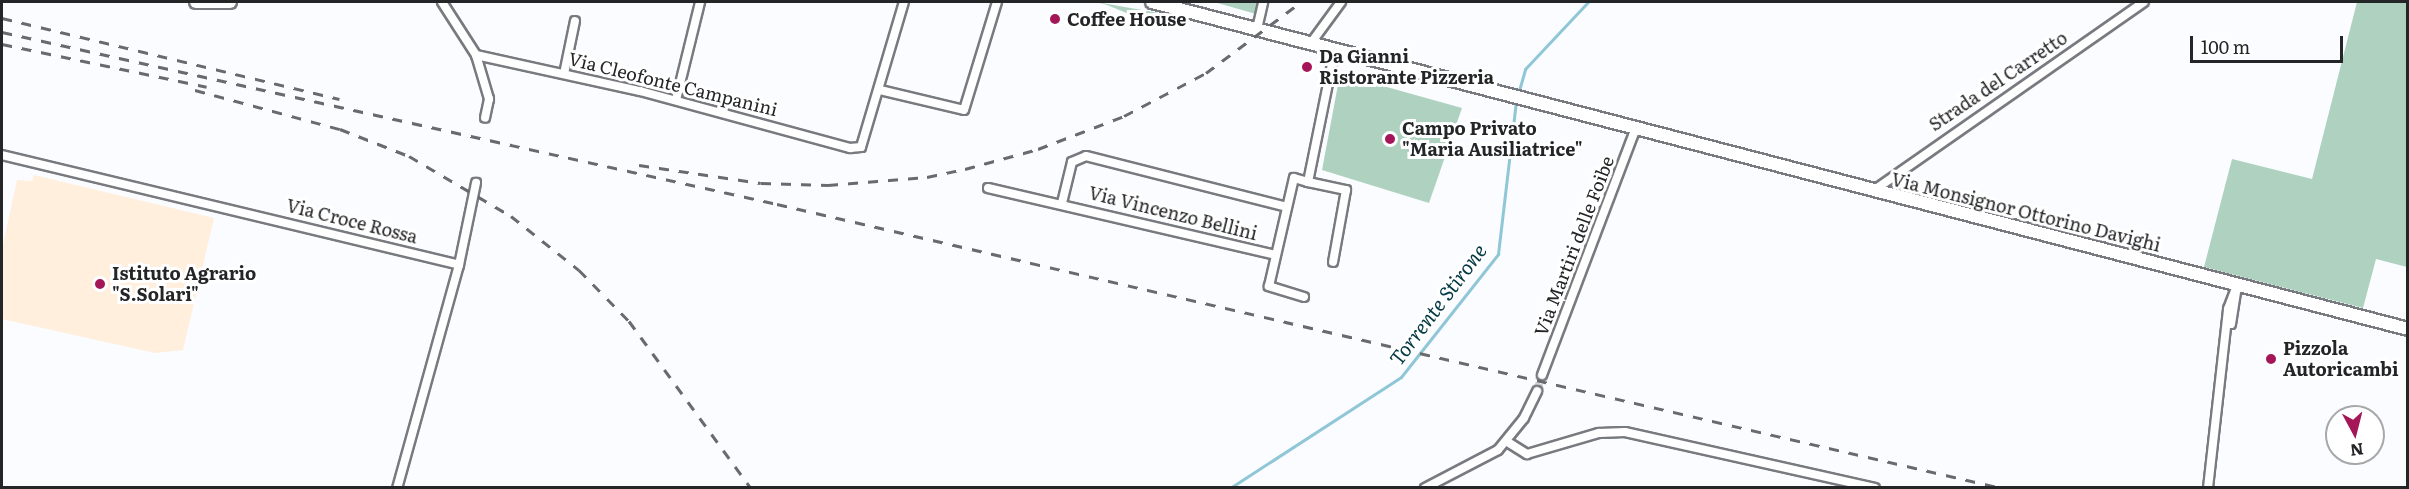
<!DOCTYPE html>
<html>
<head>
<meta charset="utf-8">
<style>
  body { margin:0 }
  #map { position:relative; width:2409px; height:489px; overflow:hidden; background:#fafcff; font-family:Literata,serif }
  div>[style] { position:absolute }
  .education>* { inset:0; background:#ffefdc }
  .green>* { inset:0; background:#afd2c0 }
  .stream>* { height:3px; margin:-1.5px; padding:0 1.5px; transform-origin:1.5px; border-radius:1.5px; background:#90c7d6 }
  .street-tunnel>* { height:8px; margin-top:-4px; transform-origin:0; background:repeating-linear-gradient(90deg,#cfd1d4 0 8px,transparent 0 12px) }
  .roads { filter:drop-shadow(2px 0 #787a7f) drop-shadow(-2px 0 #787a7f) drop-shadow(0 2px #787a7f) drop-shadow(0 -2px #787a7f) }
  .street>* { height:8px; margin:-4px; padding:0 4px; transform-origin:4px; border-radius:4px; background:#fff }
  .secondary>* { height:12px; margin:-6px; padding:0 6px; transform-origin:6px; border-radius:6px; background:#fff }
  .rail>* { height:3px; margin-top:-1.5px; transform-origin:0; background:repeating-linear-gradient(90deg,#696a6c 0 10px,transparent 0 20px) }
  .dots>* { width:16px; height:16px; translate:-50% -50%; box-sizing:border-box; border:3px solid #fff; border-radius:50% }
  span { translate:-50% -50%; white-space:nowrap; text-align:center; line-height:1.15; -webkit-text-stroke:6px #fff; paint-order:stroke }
  .poi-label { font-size:18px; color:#242527; font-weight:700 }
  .left { translate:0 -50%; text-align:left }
  .street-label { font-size:18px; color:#242527 }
  .water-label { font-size:20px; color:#033943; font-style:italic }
  .frame { position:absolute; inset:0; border:3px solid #242527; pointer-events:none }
  .north { position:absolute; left:2325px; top:405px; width:60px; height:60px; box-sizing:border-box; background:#fff; border:2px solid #a7a8a9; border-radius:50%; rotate:173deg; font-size:16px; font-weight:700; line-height:24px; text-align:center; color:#242527 }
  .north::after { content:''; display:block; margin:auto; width:21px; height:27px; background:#a51659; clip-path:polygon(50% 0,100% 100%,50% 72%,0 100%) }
  .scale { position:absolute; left:2190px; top:36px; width:153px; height:27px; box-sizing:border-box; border:3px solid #242527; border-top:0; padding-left:8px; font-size:18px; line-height:21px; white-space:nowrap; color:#242527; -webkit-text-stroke:4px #fff; paint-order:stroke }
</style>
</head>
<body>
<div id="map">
  <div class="education">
    <i style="clip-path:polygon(34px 175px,214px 218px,183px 350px,155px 353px,2px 319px,2px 249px,17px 180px,32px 181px)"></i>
  </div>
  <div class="green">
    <i style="clip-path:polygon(1096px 2px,1159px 13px,1156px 25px,1107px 5px)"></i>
    <i style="clip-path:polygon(1214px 2px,1259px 2px,1256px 14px)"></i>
    <i style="clip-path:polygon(2357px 2px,2407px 2px,2407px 267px,2376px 259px,2363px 308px,2204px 267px,2232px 159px,2312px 179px)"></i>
    <i style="clip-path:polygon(1340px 74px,1462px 108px,1429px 203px,1322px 170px)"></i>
  </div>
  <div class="stream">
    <i style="left:1518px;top:94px;width:26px;rotate:-74deg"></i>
    <i style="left:1525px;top:69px;width:92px;rotate:-46.8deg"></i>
    <i style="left:1230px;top:488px;width:204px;rotate:-33deg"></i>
    <i style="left:1401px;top:377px;width:157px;rotate:-51.7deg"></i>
    <i style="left:1498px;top:254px;width:155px;rotate:-83.3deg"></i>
  </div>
  <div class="street-tunnel">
    <i style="left:1537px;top:391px;width:17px;rotate:-73deg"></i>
  </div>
  <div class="roads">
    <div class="street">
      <i style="left:442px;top:2px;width:63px;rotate:57.3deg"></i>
      <i style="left:476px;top:55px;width:46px;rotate:73.5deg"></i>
      <i style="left:489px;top:99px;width:19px;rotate:102deg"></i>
      <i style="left:1257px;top:29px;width:28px;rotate:-77deg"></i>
      <i style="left:1311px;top:43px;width:51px;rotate:-53.8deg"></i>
      <i style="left:476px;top:55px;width:168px;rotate:12.4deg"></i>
      <i style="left:640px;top:91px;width:218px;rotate:15.2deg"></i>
      <i style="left:850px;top:148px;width:11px;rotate:-5deg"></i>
      <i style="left:861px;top:147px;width:151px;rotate:-73.5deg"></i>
      <i style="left:564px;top:74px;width:54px;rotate:-78.3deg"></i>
      <i style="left:880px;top:90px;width:86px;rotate:13.4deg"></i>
      <i style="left:964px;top:110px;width:113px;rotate:-73deg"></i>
      <i style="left:676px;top:100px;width:101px;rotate:-76.2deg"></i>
      <i style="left:2px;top:155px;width:470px;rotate:13.5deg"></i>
      <i style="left:459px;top:265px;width:231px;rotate:105.5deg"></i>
      <i style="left:1308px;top:182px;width:39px;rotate:12deg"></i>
      <i style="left:1346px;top:190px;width:73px;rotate:100.2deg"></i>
      <i style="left:988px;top:188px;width:295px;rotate:13.1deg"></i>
      <i style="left:1873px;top:191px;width:330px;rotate:-34.9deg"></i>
      <i style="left:1062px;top:203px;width:42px;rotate:-76.3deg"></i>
      <i style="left:1072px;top:162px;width:15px;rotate:-23deg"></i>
      <i style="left:1086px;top:156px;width:207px;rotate:14.2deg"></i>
      <i style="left:459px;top:265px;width:84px;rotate:-78.3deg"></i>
      <i style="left:1304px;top:297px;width:37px;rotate:-163deg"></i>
      <i style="left:1269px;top:286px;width:111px;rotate:-77deg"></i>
      <i style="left:1294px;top:178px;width:15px;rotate:16deg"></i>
      <i style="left:1308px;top:182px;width:136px;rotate:-78.5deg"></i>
      <i style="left:2231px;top:324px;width:38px;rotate:-81deg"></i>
      <i style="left:1542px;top:375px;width:264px;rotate:-69.2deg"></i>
      <i style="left:1506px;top:441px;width:25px;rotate:32deg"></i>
      <i style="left:1527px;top:454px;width:75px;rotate:-16.3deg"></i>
      <i style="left:1599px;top:433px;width:26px;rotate:-2deg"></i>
      <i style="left:1625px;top:432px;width:256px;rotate:12.6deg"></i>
      <i style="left:1425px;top:488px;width:82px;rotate:-27.5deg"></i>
      <i style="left:1498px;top:450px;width:41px;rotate:-50.9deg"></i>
      <i style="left:1524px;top:418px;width:30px;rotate:-64deg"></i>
      <i style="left:2208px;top:488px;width:180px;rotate:-83.6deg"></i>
      <i style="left:2228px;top:309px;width:25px;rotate:-69deg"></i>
    </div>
    <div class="secondary">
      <i style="left:196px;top:2px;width:34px"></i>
      <i style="left:1152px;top:2px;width:1298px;rotate:14.59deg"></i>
    </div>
  </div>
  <div class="rail">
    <i style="left:2px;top:18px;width:347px;rotate:13.5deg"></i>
    <i style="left:2px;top:32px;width:794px;rotate:12.51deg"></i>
    <i style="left:777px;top:204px;width:1257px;rotate:13.06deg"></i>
    <i style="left:2px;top:44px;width:209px;rotate:11.8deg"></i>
    <i style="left:195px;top:90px;width:150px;rotate:15.1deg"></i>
    <i style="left:340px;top:129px;width:74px;rotate:21.4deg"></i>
    <i style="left:409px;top:156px;width:118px;rotate:30.5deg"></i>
    <i style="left:511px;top:216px;width:87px;rotate:38.5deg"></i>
    <i style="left:579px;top:270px;width:71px;rotate:45.6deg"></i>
    <i style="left:629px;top:321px;width:207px;rotate:53.9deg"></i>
    <i style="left:639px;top:165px;width:123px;rotate:8.4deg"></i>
    <i style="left:761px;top:183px;width:67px;rotate:1.7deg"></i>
    <i style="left:828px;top:185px;width:99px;rotate:-4.6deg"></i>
    <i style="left:927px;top:177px;width:39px;rotate:-12deg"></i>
    <i style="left:965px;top:169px;width:76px;rotate:-15.3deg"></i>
    <i style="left:1038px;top:149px;width:92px;rotate:-21deg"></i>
    <i style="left:1124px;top:116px;width:93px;rotate:-27.7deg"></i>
    <i style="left:1206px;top:73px;width:119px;rotate:-36.8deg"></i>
  </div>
  <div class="dots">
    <i style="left:1055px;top:19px;background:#a51659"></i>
    <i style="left:1307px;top:67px;background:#a51659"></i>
    <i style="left:1390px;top:139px;background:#a51659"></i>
    <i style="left:100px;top:284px;background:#a51659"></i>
    <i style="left:2271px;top:359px;background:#a51659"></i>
  </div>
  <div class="poi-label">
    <span class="left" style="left:1067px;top:19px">Coffee House</span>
    <span class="left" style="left:1319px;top:67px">Da Gianni<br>Ristorante Pizzeria</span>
    <span class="left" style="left:1402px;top:139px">Campo Privato<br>"Maria Ausiliatrice"</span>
    <span class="left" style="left:112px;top:284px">Istituto Agrario<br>"S.Solari"</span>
    <span class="left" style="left:2283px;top:359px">Pizzola<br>Autoricambi</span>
  </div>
  <div class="street-label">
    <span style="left:1998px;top:81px;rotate:-34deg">Strada del Carretto</span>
    <span style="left:673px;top:84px;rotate:14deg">Via Cleofonte Campanini</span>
    <span style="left:2026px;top:212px;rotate:14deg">Via Monsignor Ottorino Davighi</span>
    <span style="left:1173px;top:213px;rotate:14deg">Via Vincenzo Bellini</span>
    <span style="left:352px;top:221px;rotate:14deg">Via Croce Rossa</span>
    <span style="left:1574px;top:246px;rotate:-69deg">Via Martiri delle Foibe</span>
  </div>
  <div class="water-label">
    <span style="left:1437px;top:304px;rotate:-53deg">Torrente Stirone</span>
  </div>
  <div class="frame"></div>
  <div class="north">N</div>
  <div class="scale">100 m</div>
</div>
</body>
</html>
